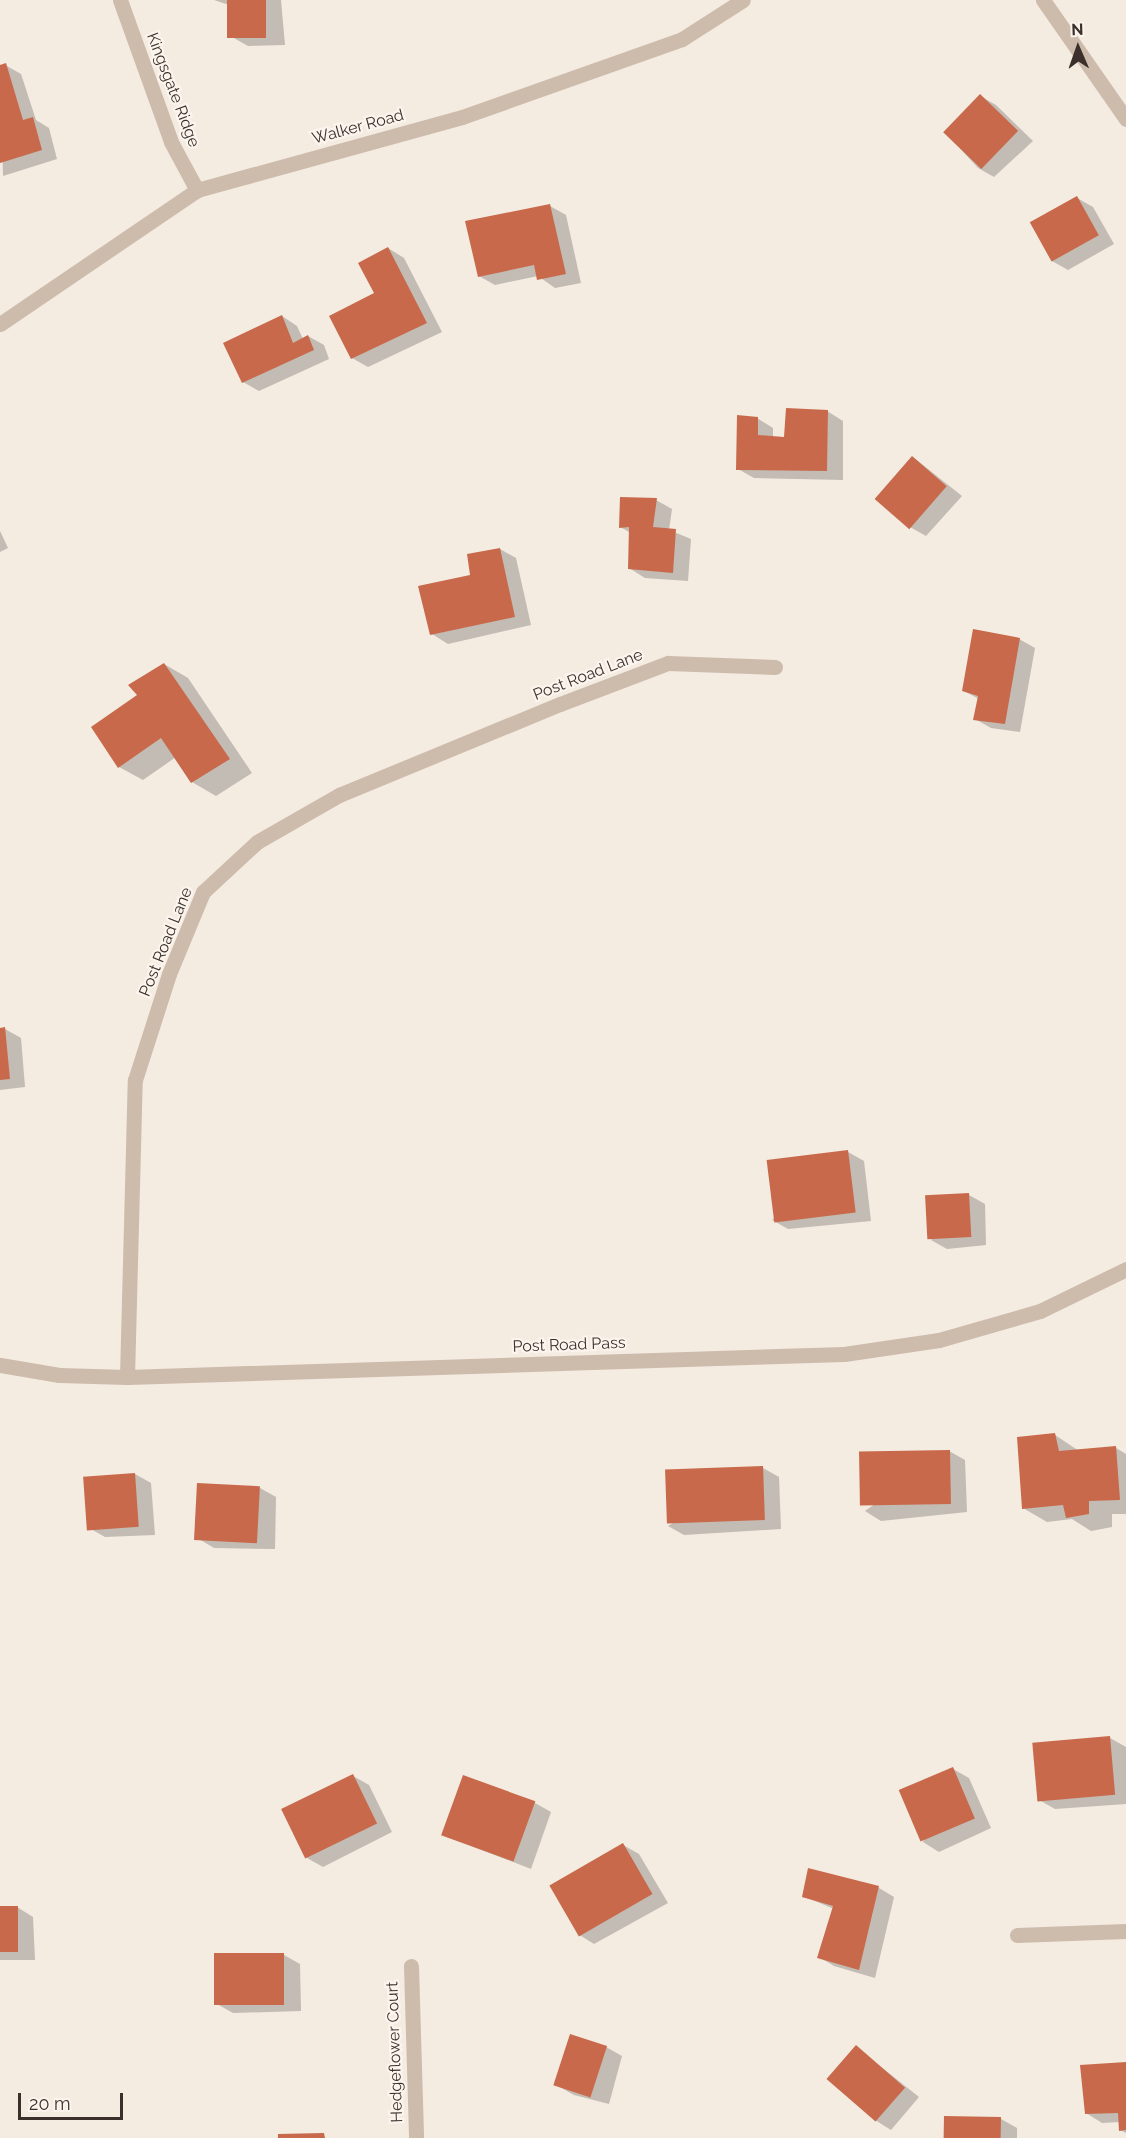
<!DOCTYPE html>
<html>
<head>
<meta charset="utf-8">
<style>
  body { margin:0 }
  #map { position:relative; width:1126px; height:2138px; overflow:hidden; background:#f4ebe1; font-family:Raleway,sans-serif }
  div>[style] { position:absolute }
  .shadow>* { inset:0; background:#0003 }
  .building>* { inset:0; background:#c8694b; transform-origin:0 0 }
  .street>* { height:15px; margin:-7.5px; padding:0 7.5px; transform-origin:7.5px; border-radius:7.5px; background:#cdbbac }
  span { translate:-50% -50%; white-space:nowrap; text-align:center; line-height:1.15; -webkit-text-stroke:4.5px #fbf5ee; paint-order:stroke }
  .street-label { font-size:16px; color:#3b302b }
  .north { position:absolute; left:1048px; top:18px; width:60px; height:60px; -webkit-text-stroke:4px #fbf5ee; paint-order:stroke; rotate:358deg; font-size:16px; font-weight:700; line-height:24px; text-align:center; color:#3b302b }
  .north::after { content:''; display:block; margin:auto; width:21px; height:27px; background:#3b302b; clip-path:polygon(50% 0,100% 100%,50% 72%,0 100%) }
  .scale { position:absolute; left:18px; top:2093px; width:105px; height:27px; box-sizing:border-box; border:3px solid #3b302b; border-top:0; padding-left:8px; font-size:18px; line-height:21px; white-space:nowrap; color:#3b302b; -webkit-text-stroke:4px #fbf5ee; paint-order:stroke }
</style>
</head>
<body>
<div id="map">
  <div class="shadow">
    <i style="clip-path:polygon(214px 0,281px 0,285px 45px,248px 46px,232px 37px,229px 5px)"></i>
    <i style="clip-path:polygon(5px 65px,21px 74px,36px 120px,49px 128px,57px 159px,3px 176px,0 67px)"></i>
    <i style="clip-path:polygon(980px 96px,996px 105px,1033px 141px,994px 177px,978px 168px,945px 132px)"></i>
    <i style="clip-path:polygon(1077px 198px,1093px 207px,1114px 244px,1068px 270px,1052px 261px)"></i>
    <i style="clip-path:polygon(550px 206px,566px 215px,581px 283px,555px 288px,538px 276px,495px 285px,479px 276px)"></i>
    <i style="clip-path:polygon(388px 248px,404px 258px,442px 332px,368px 367px,352px 358px,376px 294px)"></i>
    <i style="clip-path:polygon(282px 316px,297px 326px,303px 339px,308px 336px,324px 345px,329px 359px,259px 391px,243px 382px)"></i>
    <i style="clip-path:polygon(827px 411px,843px 421px,843px 480px,754px 478px,738px 469px,757px 418px,773px 428px,773px 438px,786px 438px)"></i>
    <i style="clip-path:polygon(913px 457px,962px 496px,926px 536px,910px 527px)"></i>
    <i style="clip-path:polygon(656px 500px,672px 509px,669px 530px,691px 539px,688px 581px,645px 578px,629px 568px,631px 533px,620px 527px)"></i>
    <i style="clip-path:polygon(0 531px,8px 548px,0 552px)"></i>
    <i style="clip-path:polygon(500px 549px,516px 558px,531px 625px,448px 644px,432px 634px)"></i>
    <i style="clip-path:polygon(1019px 639px,1035px 648px,1020px 732px,991px 728px,975px 719px,979px 699px,964px 691px)"></i>
    <i style="clip-path:polygon(164px 664px,188px 678px,252px 773px,216px 796px,192px 782px,176px 757px,143px 780px,119px 767px,139px 695px)"></i>
    <i style="clip-path:polygon(5px 1029px,21px 1038px,25px 1087px,0 1090px,0 1030px)"></i>
    <i style="clip-path:polygon(848px 1152px,864px 1161px,871px 1221px,788px 1229px,772px 1220px)"></i>
    <i style="clip-path:polygon(969px 1195px,985px 1204px,986px 1245px,947px 1249px,931px 1240px)"></i>
    <i style="clip-path:polygon(1055px 1435px,1079px 1451px,1116px 1448px,1126px 1454px,1126px 1514px,1112px 1514px,1112px 1527px,1091px 1531px,1072px 1519px,1047px 1522px,1023px 1508px)"></i>
    <i style="clip-path:polygon(949px 1451px,965px 1460px,967px 1512px,881px 1521px,865px 1511px)"></i>
    <i style="clip-path:polygon(763px 1468px,779px 1477px,781px 1529px,684px 1535px,668px 1526px)"></i>
    <i style="clip-path:polygon(135px 1474px,151px 1483px,155px 1535px,105px 1537px,89px 1528px)"></i>
    <i style="clip-path:polygon(260px 1488px,276px 1497px,275px 1549px,214px 1548px,199px 1539px)"></i>
    <i style="clip-path:polygon(1110px 1738px,1126px 1747px,1126px 1804px,1055px 1809px,1039px 1800px)"></i>
    <i style="clip-path:polygon(953px 1769px,969px 1778px,991px 1828px,939px 1852px,923px 1842px)"></i>
    <i style="clip-path:polygon(353px 1776px,369px 1785px,392px 1832px,323px 1867px,307px 1858px)"></i>
    <i style="clip-path:polygon(535px 1803px,551px 1812px,531px 1869px,443px 1835px)"></i>
    <i style="clip-path:polygon(623px 1845px,639px 1854px,668px 1903px,594px 1944px,578px 1934px)"></i>
    <i style="clip-path:polygon(879px 1888px,894px 1897px,875px 1978px,834px 1966px,819px 1957px,834px 1909px,803px 1896px)"></i>
    <i style="clip-path:polygon(0 1907px,17px 1907px,33px 1917px,35px 1960px,0 1960px)"></i>
    <i style="clip-path:polygon(284px 1955px,300px 1964px,301px 2011px,233px 2013px,217px 2004px)"></i>
    <i style="clip-path:polygon(606px 2047px,622px 2056px,609px 2104px,574px 2095px,558px 2086px)"></i>
    <i style="clip-path:polygon(856px 2047px,919px 2097px,891px 2130px,875px 2120px)"></i>
    <i style="clip-path:polygon(1126px 2063px,1126px 2133px,1120px 2130px,1120px 2122px,1102px 2123px,1086px 2113px)"></i>
    <i style="clip-path:polygon(1001px 2119px,1017px 2128px,1017px 2138px,946px 2138px)"></i>
  </div>
  <div class="building">
    <i style="left:227px;top:0;width:39px;height:38px"></i>
    <i style="clip-path:polygon(6px 63px,23px 120px,33px 117px,42px 150px,0 163px,0 65px)"></i>
    <i style="left:980px;top:94px;width:53px;height:53px;rotate:44deg"></i>
    <i style="left:1077px;top:196px;width:45px;height:54px;rotate:61deg"></i>
    <i style="clip-path:polygon(550px 204px,566px 274px,537px 280px,534px 265px,478px 277px,465px 221px)"></i>
    <i style="clip-path:polygon(388px 247px,427px 323px,351px 359px,329px 316px,374px 293px,358px 263px)"></i>
    <i style="clip-path:polygon(282px 315px,293px 343px,308px 335px,314px 350px,242px 383px,223px 343px)"></i>
    <i style="clip-path:polygon(786px 408px,828px 410px,827px 471px,736px 470px,737px 415px,758px 417px,758px 435px,784px 437px)"></i>
    <i style="left:912px;top:456px;width:46px;height:57px;rotate:41deg"></i>
    <i style="clip-path:polygon(620px 497px,657px 498px,653px 527px,676px 529px,673px 573px,628px 569px,629px 527px,619px 528px)"></i>
    <i style="clip-path:polygon(500px 548px,515px 617px,430px 635px,418px 586px,470px 575px,467px 554px)"></i>
    <i style="clip-path:polygon(973px 629px,1020px 638px,1005px 724px,973px 720px,978px 696px,962px 691px)"></i>
    <i style="clip-path:polygon(164px 663px,230px 759px,191px 783px,161px 738px,118px 768px,91px 727px,137px 695px,128px 685px)"></i>
    <i style="clip-path:polygon(5px 1027px,10px 1079px,0 1080px,0 1028px)"></i>
    <i style="left:848px;top:1150px;width:63px;height:82px;rotate:83deg"></i>
    <i style="left:969px;top:1193px;width:44px;height:44px;rotate:87deg"></i>
    <i style="clip-path:polygon(1055px 1433px,1059px 1451px,1116px 1446px,1120px 1500px,1089px 1501px,1089px 1514px,1066px 1518px,1063px 1505px,1022px 1509px,1017px 1437px)"></i>
    <i style="left:950px;top:1450px;width:54px;height:91px;rotate:89deg"></i>
    <i style="left:763px;top:1466px;width:54px;height:98px;rotate:88deg"></i>
    <i style="left:135px;top:1473px;width:54px;height:52px;rotate:86deg"></i>
    <i style="left:197px;top:1483px;width:63px;height:57px;rotate:3deg"></i>
    <i style="left:1110px;top:1736px;width:59px;height:78px;rotate:85deg"></i>
    <i style="left:953px;top:1767px;width:56px;height:59px;rotate:67deg"></i>
    <i style="left:353px;top:1774px;width:55px;height:80px;rotate:64deg"></i>
    <i style="left:463px;top:1775px;width:77px;height:64px;rotate:20deg"></i>
    <i style="left:623px;top:1843px;width:59px;height:85px;rotate:60deg"></i>
    <i style="clip-path:polygon(808px 1868px,879px 1886px,859px 1970px,817px 1958px,833px 1906px,802px 1897px)"></i>
    <i style="left:0;top:1906px;width:18px;height:46px"></i>
    <i style="left:214px;top:1953px;width:70px;height:52px"></i>
    <i style="left:570px;top:2034px;width:39px;height:54px;rotate:18deg"></i>
    <i style="left:856px;top:2045px;width:65px;height:45px;rotate:41deg"></i>
    <i style="clip-path:polygon(1126px 2062px,1126px 2130px,1119px 2131px,1118px 2113px,1085px 2114px,1080px 2065px)"></i>
    <i style="left:944px;top:2116px;width:57px;height:22px;rotate:1deg"></i>
    <i style="clip-path:polygon(324px 2133px,325px 2138px,278px 2138px,278px 2134px)"></i>
  </div>
  <div class="street">
    <i style="left:120px;top:0;width:151px;rotate:70.2deg"></i>
    <i style="left:171px;top:142px;width:55px;rotate:61.6deg"></i>
    <i style="left:1043px;top:0;width:145px;rotate:55.1deg"></i>
    <i style="left:0;top:324px;width:238px;rotate:-34.2deg"></i>
    <i style="left:197px;top:190px;width:275px;rotate:-15.4deg"></i>
    <i style="left:462px;top:117px;width:233px;rotate:-19.5deg"></i>
    <i style="left:682px;top:39px;width:72px;rotate:-32.6deg"></i>
    <i style="left:0;top:1365px;width:60px;rotate:9.6deg"></i>
    <i style="left:59px;top:1375px;width:68px;rotate:1.7deg"></i>
    <i style="left:127px;top:1377px;width:717px;rotate:-1.84deg"></i>
    <i style="left:844px;top:1354px;width:96px;rotate:-8.4deg"></i>
    <i style="left:939px;top:1340px;width:105px;rotate:-16deg"></i>
    <i style="left:1040px;top:1311px;width:96px;rotate:-26deg"></i>
    <i style="left:127px;top:1377px;width:297px;rotate:-88.5deg"></i>
    <i style="left:135px;top:1080px;width:111px;rotate:-72.2deg"></i>
    <i style="left:169px;top:974px;width:89px;rotate:-67.5deg"></i>
    <i style="left:203px;top:892px;width:74px;rotate:-42.8deg"></i>
    <i style="left:257px;top:842px;width:95px;rotate:-29.8deg"></i>
    <i style="left:339px;top:795px;width:239px;rotate:-22.4deg"></i>
    <i style="left:560px;top:704px;width:116px;rotate:-20.8deg"></i>
    <i style="left:668px;top:663px;width:107px;rotate:2.1deg"></i>
    <i style="left:1017px;top:1935px;width:109px;rotate:-2.1deg"></i>
    <i style="left:411px;top:1966px;width:172px;rotate:88.3deg"></i>
  </div>
  <div class="street-label">
    <span style="left:173px;top:90px;rotate:69deg">Kingsgate Ridge</span>
    <span style="left:358px;top:127px;rotate:-15deg">Walker Road</span>
    <span style="left:588px;top:675px;rotate:-21deg">Post Road Lane</span>
    <span style="left:166px;top:942px;rotate:-68deg">Post Road Lane</span>
    <span style="left:569px;top:1345px;rotate:-2deg">Post Road Pass</span>
    <span style="left:395px;top:2052px;rotate:-92deg">Hedgeflower Court</span>
  </div>
  <div class="north">N</div>
  <div class="scale">20 m</div>
</div>
</body>
</html>
